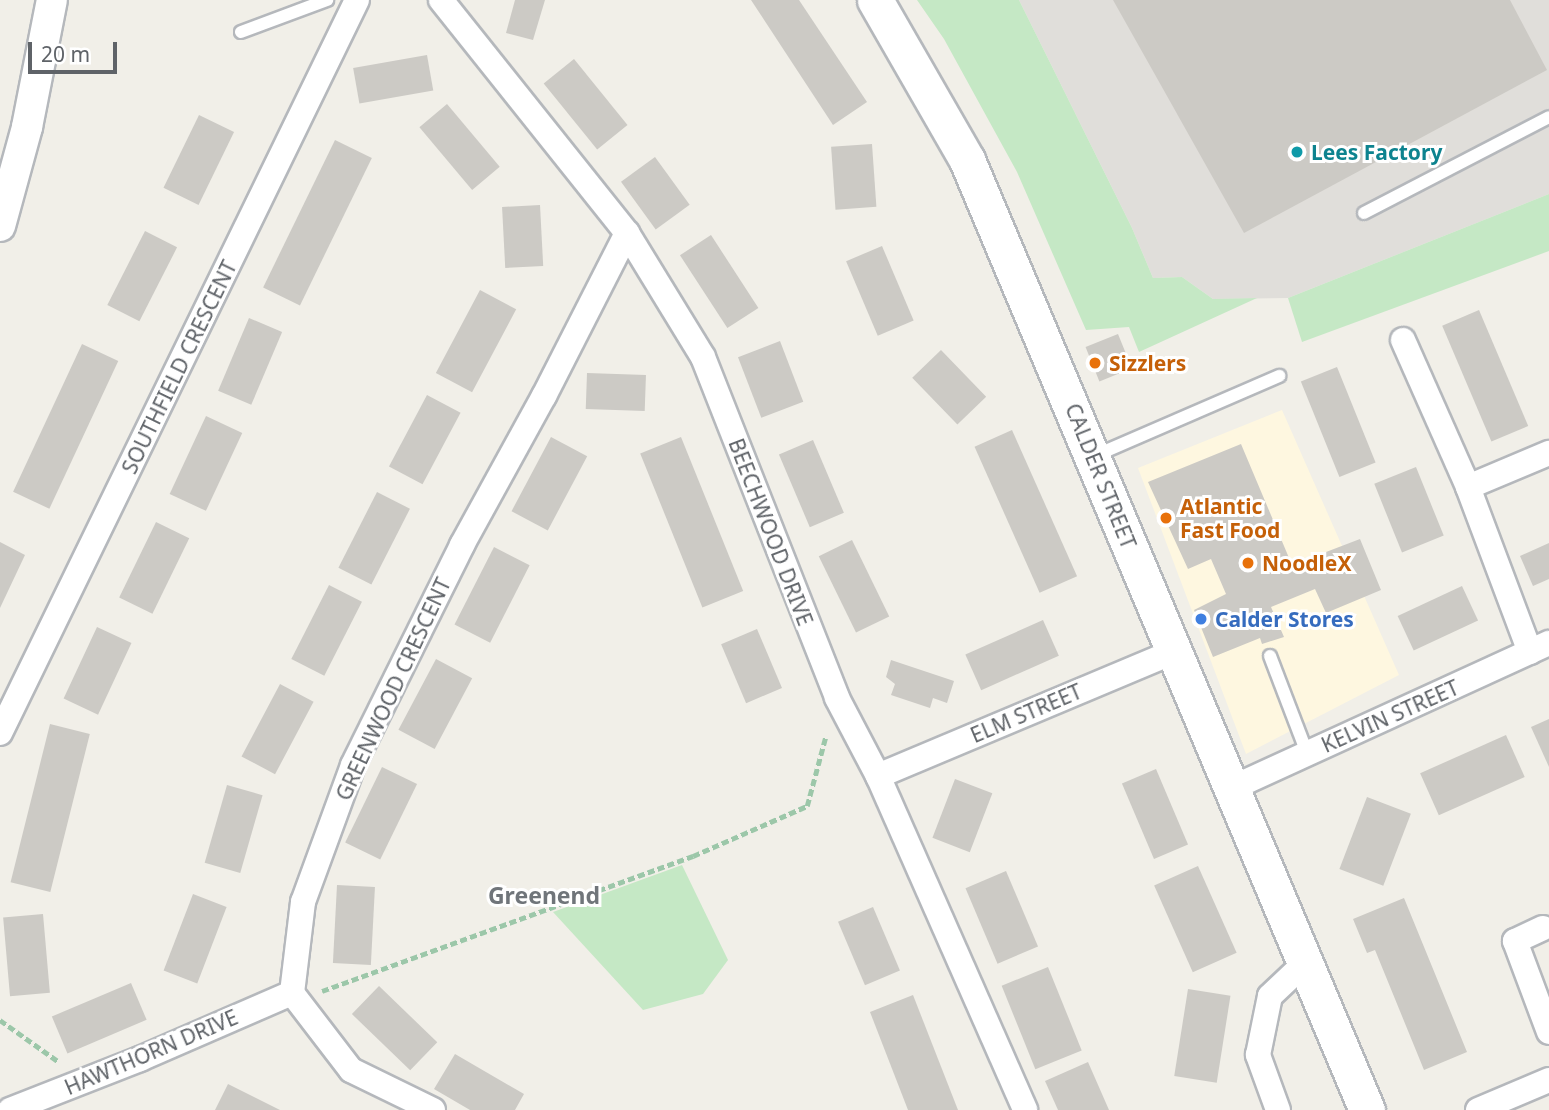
<!DOCTYPE html>
<html>
<head>
<meta charset="utf-8">
<style>
  body { margin:0 }
  #map { position:relative; width:1549px; height:1110px; overflow:hidden; background:#f1efe8; font-family:"Noto Sans",sans-serif }
  div>[style] { position:absolute }
  .commercial>* { inset:0; background:#fef7e0 }
  .industrial>* { inset:0; background:#e0deda }
  .green>* { inset:0; background:#c5e8c5 }
  .building>* { inset:0; background:#cccac5; transform-origin:0 0 }
  .path>* { height:4.5px; margin-top:-2.25px; transform-origin:0; background:repeating-linear-gradient(90deg,#9cc7a9 0 7px,transparent 0 10.5px) }
  .roads { filter:drop-shadow(2px 0 #b5b8bc) drop-shadow(-2px 0 #b5b8bc) drop-shadow(0 2px #b5b8bc) drop-shadow(0 -2px #b5b8bc) }
  .service>* { height:12px; margin:-6px; padding:0 6px; transform-origin:6px; border-radius:6px; background:#fff }
  .minor>* { height:24px; margin:-12px; padding:0 12px; transform-origin:12px; border-radius:12px; background:#fff }
  .tertiary>* { height:30px; margin:-15px; padding:0 15px; transform-origin:15px; border-radius:15px; background:#fff }
  .secondary>* { height:35px; margin:-17.5px; padding:0 17.5px; transform-origin:17.5px; border-radius:17.5px; background:#fff }
  .dots>* { width:19px; height:19px; translate:-50% -50%; box-sizing:border-box; border:4px solid #fff; border-radius:50% }
  span { translate:-50% -50%; white-space:nowrap; text-align:center; line-height:1.15; -webkit-text-stroke:6px #fff; paint-order:stroke }
  .culture-label { font-size:21px; color:#0d838f; font-weight:700 }
  .left { translate:0 -50%; text-align:left }
  .food-label { font-size:21px; color:#c56008; font-weight:700 }
  .street-label { font-size:21px; color:#5f6368 }
  .shop-label { font-size:21px; color:#366cbe; font-weight:700 }
  .neighbourhood-label { font-size:23px; color:#70757a; font-weight:700 }
  .scale { position:absolute; left:28px; top:42px; width:89px; height:32px; box-sizing:border-box; border:4px solid #5f6368; border-top:0; padding-left:9px; font-size:21px; line-height:24px; white-space:nowrap; color:#5f6368; -webkit-text-stroke:5px #fff; paint-order:stroke }
</style>
</head>
<body>
<div id="map">
  <div class="commercial">
    <i style="clip-path:polygon(1282px 410px,1399px 675px,1246px 754px,1138px 468px)"></i>
  </div>
  <div class="industrial">
    <i style="clip-path:polygon(1019px 0,1549px 0,1549px 194px,1288px 298px,1213px 299px,1182px 277px,1153px 278px,1132px 228px)"></i>
  </div>
  <div class="green">
    <i style="clip-path:polygon(917px 0,1019px 0,1132px 228px,1153px 278px,1182px 277px,1213px 299px,1257px 298px,1139px 352px,1129px 327px,1086px 330px,1017px 172px,944px 39px)"></i>
    <i style="clip-path:polygon(1549px 194px,1549px 251px,1302px 342px,1288px 298px)"></i>
    <i style="clip-path:polygon(682px 865px,728px 960px,703px 994px,643px 1010px,553px 912px)"></i>
  </div>
  <div class="building">
    <i style="clip-path:polygon(515px 0,545px 0,533px 40px,506px 33px)"></i>
    <i style="clip-path:polygon(751px 0,799px 0,867px 102px,833px 125px)"></i>
    <i style="clip-path:polygon(1113px 0,1510px 0,1547px 70px,1244px 233px)"></i>
    <i style="left:427px;top:55px;width:36px;height:75px;rotate:80deg"></i>
    <i style="left:574px;top:59px;width:85px;height:39px;rotate:51deg"></i>
    <i style="left:447px;top:104px;width:82px;height:36px;rotate:50deg"></i>
    <i style="left:199px;top:115px;width:39px;height:81px;rotate:26deg"></i>
    <i style="left:335px;top:140px;width:41px;height:164px;rotate:26deg"></i>
    <i style="left:872px;top:144px;width:63px;height:41px;rotate:86deg"></i>
    <i style="left:655px;top:157px;width:59px;height:42px;rotate:54deg"></i>
    <i style="left:540px;top:205px;width:61px;height:38px;rotate:87deg"></i>
    <i style="left:145px;top:231px;width:36px;height:83px;rotate:27deg"></i>
    <i style="left:711px;top:235px;width:87px;height:37px;rotate:57deg"></i>
    <i style="left:882px;top:246px;width:81px;height:39px;rotate:67deg"></i>
    <i style="left:480px;top:290px;width:41px;height:94px;rotate:28deg"></i>
    <i style="left:1479px;top:310px;width:126px;height:40px;rotate:67deg"></i>
    <i style="left:249px;top:318px;width:36px;height:79px;rotate:23deg"></i>
    <i style="left:1118px;top:334px;width:37px;height:35px;rotate:68deg"></i>
    <i style="left:780px;top:341px;width:65px;height:45px;rotate:69deg"></i>
    <i style="left:82px;top:344px;width:40px;height:163px;rotate:25deg"></i>
    <i style="left:941px;top:350px;width:65px;height:40px;rotate:46deg"></i>
    <i style="left:1337px;top:367px;width:103px;height:39px;rotate:68deg"></i>
    <i style="left:587px;top:373px;width:59px;height:36px;rotate:2deg"></i>
    <i style="left:427px;top:395px;width:38px;height:81px;rotate:28deg"></i>
    <i style="left:206px;top:416px;width:40px;height:86px;rotate:25deg"></i>
    <i style="left:1012px;top:430px;width:160px;height:41px;rotate:66deg"></i>
    <i style="left:551px;top:437px;width:41px;height:84px;rotate:28deg"></i>
    <i style="left:681px;top:437px;width:166px;height:44px;rotate:68deg"></i>
    <i style="left:813px;top:440px;width:79px;height:37px;rotate:67deg"></i>
    <i style="clip-path:polygon(1241px 444px,1292px 565px,1360px 539px,1381px 590px,1326px 613px,1315px 589px,1271px 607px,1284px 637px,1262px 644px,1260px 638px,1213px 657px,1194px 610px,1226px 594px,1211px 559px,1188px 569px,1148px 482px)"></i>
    <i style="left:1416px;top:467px;width:74px;height:45px;rotate:68deg"></i>
    <i style="left:377px;top:492px;width:37px;height:85px;rotate:27deg"></i>
    <i style="left:156px;top:522px;width:37px;height:84px;rotate:26deg"></i>
    <i style="left:852px;top:540px;width:85px;height:37px;rotate:64deg"></i>
    <i style="clip-path:polygon(0 542px,25px 555px,0 608px)"></i>
    <i style="clip-path:polygon(1549px 543px,1549px 579px,1533px 586px,1520px 556px)"></i>
    <i style="left:494px;top:547px;width:40px;height:87px;rotate:27deg"></i>
    <i style="left:329px;top:585px;width:37px;height:83px;rotate:27deg"></i>
    <i style="left:1462px;top:586px;width:38px;height:71px;rotate:65deg"></i>
    <i style="left:1043px;top:620px;width:39px;height:85px;rotate:66deg"></i>
    <i style="left:97px;top:627px;width:38px;height:79px;rotate:25deg"></i>
    <i style="left:757px;top:629px;width:64px;height:39px;rotate:67deg"></i>
    <i style="left:436px;top:659px;width:41px;height:80px;rotate:28deg"></i>
    <i style="clip-path:polygon(891px 660px,954px 681px,947px 703px,933px 698px,930px 708px,891px 695px,895px 684px,886px 677px)"></i>
    <i style="left:280px;top:684px;width:38px;height:82px;rotate:28deg"></i>
    <i style="clip-path:polygon(1549px 719px,1549px 767px,1531px 727px)"></i>
    <i style="left:50px;top:724px;width:41px;height:163px;rotate:14deg"></i>
    <i style="left:1506px;top:735px;width:46px;height:94px;rotate:66deg"></i>
    <i style="left:382px;top:767px;width:39px;height:84px;rotate:26deg"></i>
    <i style="left:1156px;top:769px;width:82px;height:37px;rotate:67deg"></i>
    <i style="left:955px;top:779px;width:40px;height:63px;rotate:21deg"></i>
    <i style="left:227px;top:785px;width:37px;height:81px;rotate:16deg"></i>
    <i style="left:1367px;top:797px;width:47px;height:77px;rotate:21deg"></i>
    <i style="left:1198px;top:866px;width:95px;height:48px;rotate:66deg"></i>
    <i style="left:1006px;top:871px;width:82px;height:44px;rotate:67deg"></i>
    <i style="left:337px;top:885px;width:38px;height:78px;rotate:3deg"></i>
    <i style="left:193px;top:894px;width:36px;height:82px;rotate:21deg"></i>
    <i style="clip-path:polygon(1404px 898px,1467px 1052px,1424px 1070px,1375px 950px,1367px 953px,1353px 919px)"></i>
    <i style="left:873px;top:907px;width:69px;height:38px;rotate:67deg"></i>
    <i style="left:43px;top:914px;width:79px;height:40px;rotate:85deg"></i>
    <i style="left:1048px;top:967px;width:90px;height:50px;rotate:68deg"></i>
    <i style="left:131px;top:983px;width:40px;height:86px;rotate:67deg"></i>
    <i style="left:379px;top:986px;width:81px;height:39px;rotate:44deg"></i>
    <i style="left:1188px;top:989px;width:43px;height:88px;rotate:9deg"></i>
    <i style="clip-path:polygon(913px 995px,958px 1110px,908px 1110px,870px 1012px)"></i>
    <i style="clip-path:polygon(455px 1054px,524px 1094px,515px 1110px,470px 1110px,434px 1089px)"></i>
    <i style="clip-path:polygon(1088px 1062px,1109px 1110px,1058px 1110px,1045px 1081px)"></i>
    <i style="clip-path:polygon(228px 1084px,280px 1110px,215px 1110px)"></i>
  </div>
  <div class="path">
    <i style="left:322px;top:991px;width:395px;rotate:-20deg"></i>
    <i style="left:693px;top:856px;width:124px;rotate:-23.7deg"></i>
    <i style="left:807px;top:806px;width:73px;rotate:-75deg"></i>
    <i style="left:0;top:1020px;width:72px;rotate:35.4deg"></i>
  </div>
  <div class="roads">
    <div class="service">
      <i style="left:241px;top:32px;width:92px;rotate:-20.4deg"></i>
      <i style="left:1364px;top:213px;width:208px;rotate:-27.4deg"></i>
      <i style="left:1094px;top:456px;width:202px;rotate:-23.4deg"></i>
      <i style="left:1270px;top:656px;width:104px;rotate:69.1deg"></i>
    </div>
    <div class="minor">
      <i style="left:441px;top:0;width:298px;rotate:51.4deg"></i>
      <i style="left:627px;top:233px;width:145px;rotate:58.5deg"></i>
      <i style="left:703px;top:357px;width:366px;rotate:68.5deg"></i>
      <i style="left:837px;top:698px;width:88px;rotate:62.3deg"></i>
      <i style="left:878px;top:776px;width:365px;rotate:66.2deg"></i>
      <i style="left:1403px;top:340px;width:161px;rotate:66.1deg"></i>
      <i style="left:1530px;top:652px;width:176px;rotate:-110.6deg"></i>
      <i style="left:1468px;top:487px;width:88px;rotate:-22.8deg"></i>
      <i style="left:0;top:733px;width:815px;rotate:-64.03deg"></i>
      <i style="left:878px;top:776px;width:322px;rotate:-22.8deg"></i>
      <i style="left:1232px;top:788px;width:349px;rotate:-24.6deg"></i>
      <i style="left:1543px;top:928px;width:31px;rotate:155deg"></i>
      <i style="left:1515px;top:941px;width:97px;rotate:69.5deg"></i>
      <i style="left:10px;top:1110px;width:140px;rotate:-21.4deg"></i>
      <i style="left:140px;top:1059px;width:166px;rotate:-23.5deg"></i>
      <i style="left:433px;top:1110px;width:91px;rotate:-154deg"></i>
      <i style="left:351px;top:1070px;width:97px;rotate:-127.5deg"></i>
      <i style="left:292px;top:993px;width:92px;rotate:-83.1deg"></i>
      <i style="left:303px;top:902px;width:146px;rotate:-69.9deg"></i>
      <i style="left:353px;top:765px;width:246px;rotate:-63.6deg"></i>
      <i style="left:462px;top:545px;width:170px;rotate:-61.2deg"></i>
      <i style="left:544px;top:396px;width:183px;rotate:-63deg"></i>
      <i style="left:1278px;top:1110px;width:59px;rotate:-110deg"></i>
      <i style="left:1258px;top:1055px;width:60px;rotate:-78.5deg"></i>
      <i style="left:1270px;top:996px;width:47px;rotate:-43.3deg"></i>
      <i style="left:1478px;top:1110px;width:77px;rotate:-22.9deg"></i>
    </div>
    <div class="tertiary">
      <i style="left:0;top:226px;width:103px;rotate:-74.7deg"></i>
      <i style="left:27px;top:127px;width:129px;rotate:-78.9deg"></i>
    </div>
    <div class="secondary">
      <i style="left:875px;top:0;width:185px;rotate:60.1deg"></i>
      <i style="left:967px;top:160px;width:1031px;rotate:67.17deg"></i>
    </div>
  </div>
  <div class="dots">
    <i style="left:1297px;top:152px;background:#0f9aa8"></i>
    <i style="left:1095px;top:363px;background:#e8710a"></i>
    <i style="left:1166px;top:518px;background:#e8710a"></i>
    <i style="left:1248px;top:563px;background:#e8710a"></i>
    <i style="left:1201px;top:619px;background:#3f7fe0"></i>
  </div>
  <div class="culture-label">
    <span class="left" style="left:1311px;top:152px">Lees Factory</span>
  </div>
  <div class="food-label">
    <span class="left" style="left:1109px;top:363px">Sizzlers</span>
    <span class="left" style="left:1180px;top:518px">Atlantic<br>Fast Food</span>
    <span class="left" style="left:1262px;top:563px">NoodleX</span>
  </div>
  <div class="street-label">
    <span style="left:179px;top:367px;rotate:-64deg">SOUTHFIELD CRESCENT</span>
    <span style="left:1101px;top:476px;rotate:68deg">CALDER STREET</span>
    <span style="left:771px;top:532px;rotate:69deg">BEECHWOOD DRIVE</span>
    <span style="left:393px;top:689px;rotate:-65deg">GREENWOOD CRESCENT</span>
    <span style="left:1026px;top:713px;rotate:-23deg">ELM STREET</span>
    <span style="left:1390px;top:716px;rotate:-24deg">KELVIN STREET</span>
    <span style="left:151px;top:1052px;rotate:-23deg">HAWTHORN DRIVE</span>
  </div>
  <div class="shop-label">
    <span class="left" style="left:1215px;top:619px">Calder Stores</span>
  </div>
  <div class="neighbourhood-label">
    <span style="left:544px;top:895px">Greenend</span>
  </div>
  <div class="scale">20 m</div>
</div>
</body>
</html>
